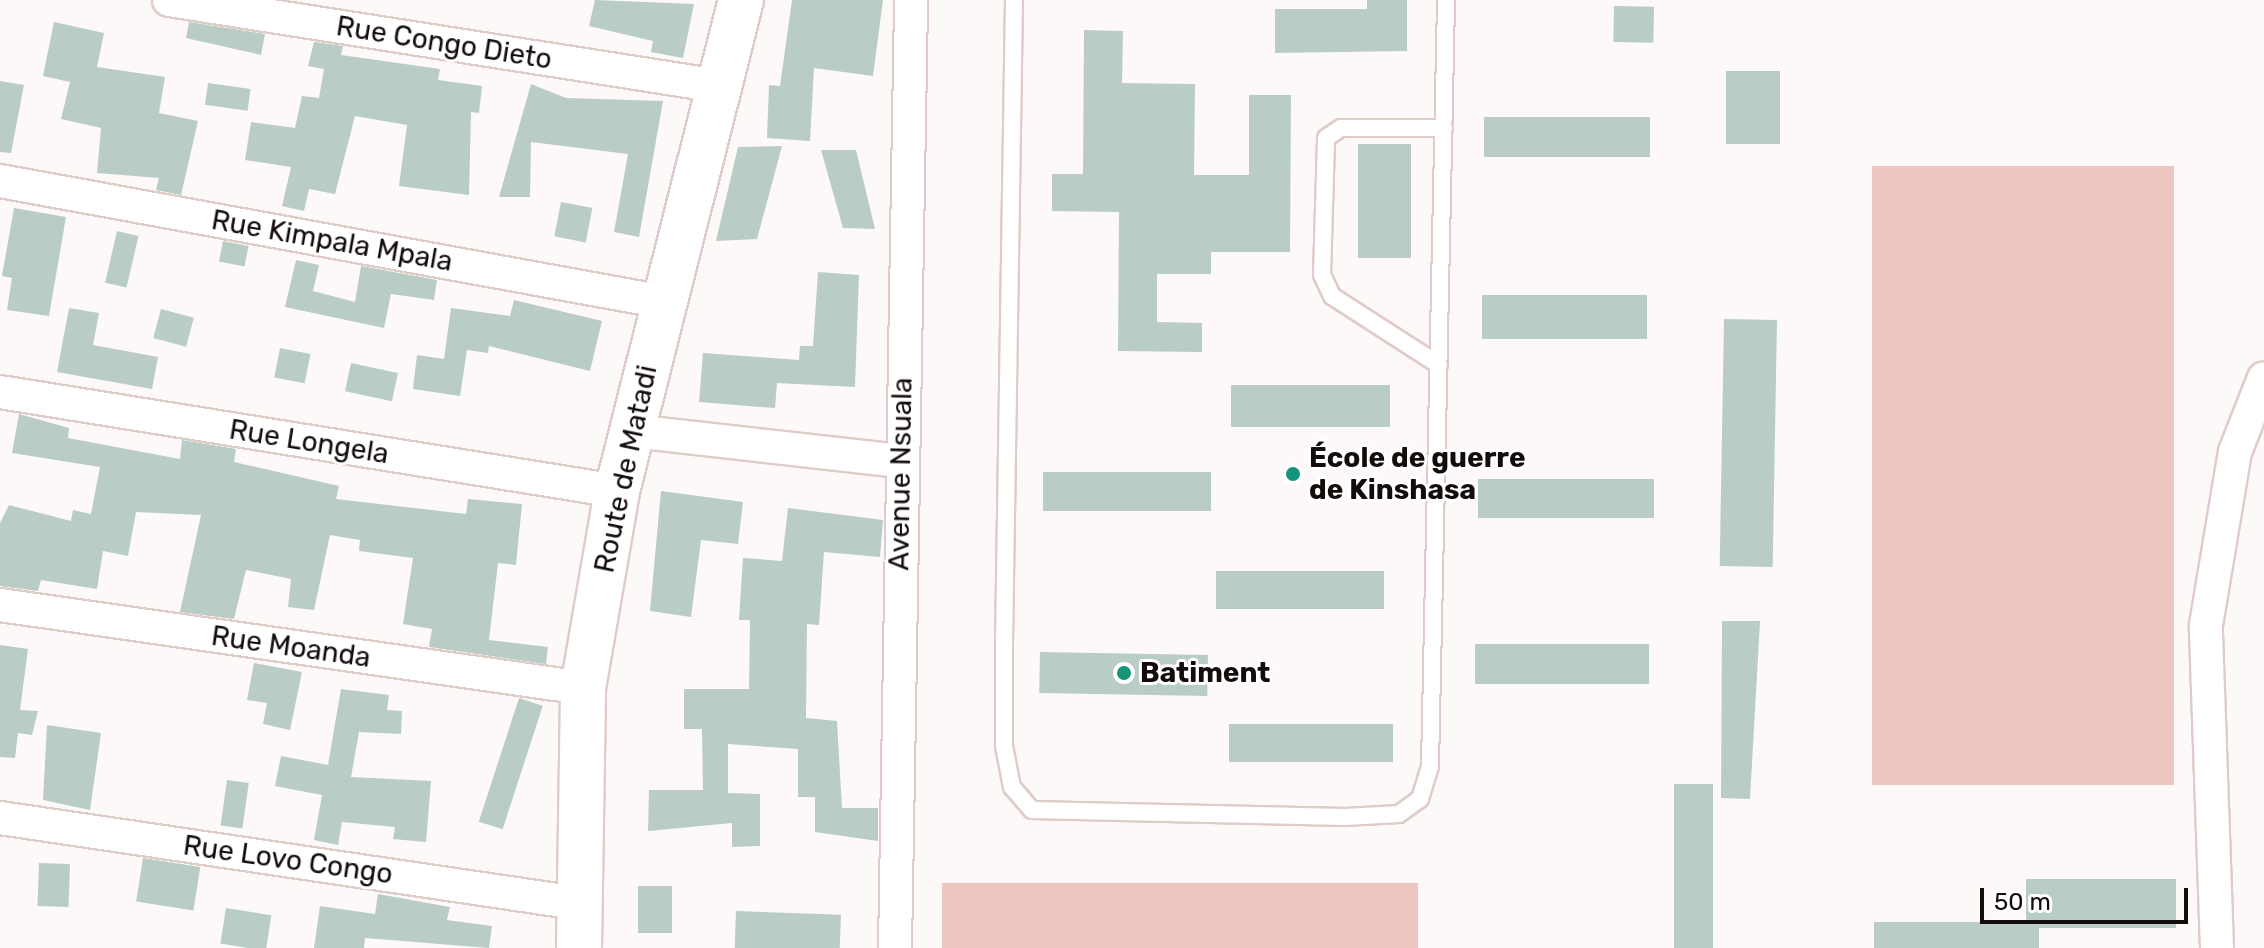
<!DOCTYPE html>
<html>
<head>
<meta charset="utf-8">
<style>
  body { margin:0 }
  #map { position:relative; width:2264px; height:948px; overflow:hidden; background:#fdf9f8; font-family:Rubik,sans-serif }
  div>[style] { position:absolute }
  .green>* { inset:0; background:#efc5bf; transform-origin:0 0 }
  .building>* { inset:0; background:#b9ccc6; transform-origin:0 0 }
  .roads { filter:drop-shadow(2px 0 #dfccc8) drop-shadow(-2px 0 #dfccc8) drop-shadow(0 2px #dfccc8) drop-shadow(0 -2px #dfccc8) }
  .service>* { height:16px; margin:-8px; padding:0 8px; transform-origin:8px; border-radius:8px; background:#fff }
  .minor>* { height:32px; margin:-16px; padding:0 16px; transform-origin:16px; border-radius:16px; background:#fff }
  .primary>* { height:44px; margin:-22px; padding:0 22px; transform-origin:22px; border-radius:22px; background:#fff }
  .dots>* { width:22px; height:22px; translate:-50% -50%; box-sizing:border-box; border:4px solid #fff; border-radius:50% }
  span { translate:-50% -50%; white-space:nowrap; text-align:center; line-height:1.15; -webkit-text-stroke:6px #fff; paint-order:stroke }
  .street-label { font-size:28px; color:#130c0b }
  .poi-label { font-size:28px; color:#130c0b; font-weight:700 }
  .left { translate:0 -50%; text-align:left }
  .scale { position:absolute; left:1980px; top:888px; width:208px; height:36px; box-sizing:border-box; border:4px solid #130c0b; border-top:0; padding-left:10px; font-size:24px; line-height:28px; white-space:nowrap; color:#130c0b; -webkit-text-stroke:6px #fff; paint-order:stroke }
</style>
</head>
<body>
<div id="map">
  <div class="green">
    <i style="left:1872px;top:166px;width:302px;height:619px"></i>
    <i style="left:942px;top:883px;width:476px;height:65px"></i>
  </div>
  <div class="building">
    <i style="clip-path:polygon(595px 0,694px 4px,683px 58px,651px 52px,653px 41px,589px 26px)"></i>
    <i style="clip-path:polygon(792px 0,883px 0,873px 76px,814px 68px,810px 141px,767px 138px,769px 85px,780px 86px)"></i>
    <i style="clip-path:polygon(1367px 0,1407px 0,1407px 51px,1275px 53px,1275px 9px,1367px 9px)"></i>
    <i style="left:1614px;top:6px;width:40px;height:36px;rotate:1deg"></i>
    <i style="clip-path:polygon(54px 22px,104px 33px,97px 67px,165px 77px,159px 113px,198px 121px,181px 195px,156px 190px,159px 178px,97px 173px,101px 128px,61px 119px,70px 82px,43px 76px)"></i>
    <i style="clip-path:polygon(189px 22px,265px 34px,261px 55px,186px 38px)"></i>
    <i style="clip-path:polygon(1084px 30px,1123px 31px,1122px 83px,1195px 84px,1194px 175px,1249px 175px,1249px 95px,1291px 95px,1290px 252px,1211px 252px,1211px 274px,1157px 274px,1157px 322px,1202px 323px,1202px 352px,1118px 351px,1119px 212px,1052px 211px,1052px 174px,1083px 174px)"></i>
    <i style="clip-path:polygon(314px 42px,343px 46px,341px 55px,440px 69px,438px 80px,482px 86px,479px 113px,471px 112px,469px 195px,399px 186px,407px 125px,355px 116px,335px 194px,309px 189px,304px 211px,282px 206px,291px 167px,245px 160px,251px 122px,295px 128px,302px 96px,319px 98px,324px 69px,308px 66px)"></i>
    <i style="left:1726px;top:71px;width:54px;height:73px"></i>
    <i style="clip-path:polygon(0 81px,24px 85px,11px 153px,0 152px)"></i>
    <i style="left:208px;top:83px;width:43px;height:22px;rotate:8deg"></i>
    <i style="clip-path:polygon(531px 84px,566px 98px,663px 101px,639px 237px,614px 232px,628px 154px,531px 142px,530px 197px,499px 197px)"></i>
    <i style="left:1484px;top:117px;width:166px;height:40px"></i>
    <i style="left:1358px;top:144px;width:53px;height:114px"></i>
    <i style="clip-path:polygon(782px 146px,757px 239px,716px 241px,738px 147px)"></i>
    <i style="clip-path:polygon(821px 150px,856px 150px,875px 229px,843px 228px)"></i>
    <i style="left:561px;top:202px;width:32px;height:35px;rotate:11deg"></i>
    <i style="clip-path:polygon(14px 208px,66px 217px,49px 316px,7px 310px,12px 278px,2px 276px)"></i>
    <i style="left:117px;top:231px;width:22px;height:53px;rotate:13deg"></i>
    <i style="left:223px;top:241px;width:26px;height:21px;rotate:11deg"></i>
    <i style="clip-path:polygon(296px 260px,319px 265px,313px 291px,355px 302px,361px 266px,437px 280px,434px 300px,391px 294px,384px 328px,285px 307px)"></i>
    <i style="clip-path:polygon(818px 272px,859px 275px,855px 387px,777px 383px,775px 408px,699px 402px,703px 353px,799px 360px,800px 346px,813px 346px)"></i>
    <i style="left:1482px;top:295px;width:165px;height:44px"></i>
    <i style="clip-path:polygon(514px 300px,602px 321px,590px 371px,489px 346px,488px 353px,467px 350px,460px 396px,413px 389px,417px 355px,444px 359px,451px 308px,510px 316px)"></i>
    <i style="clip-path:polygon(69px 308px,99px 313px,93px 345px,158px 357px,152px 389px,57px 372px)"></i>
    <i style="left:161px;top:309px;width:34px;height:30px;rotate:15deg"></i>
    <i style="left:1724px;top:319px;width:53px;height:247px;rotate:1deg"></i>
    <i style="left:280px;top:348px;width:31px;height:30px;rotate:11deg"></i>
    <i style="left:351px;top:363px;width:48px;height:29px;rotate:12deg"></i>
    <i style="left:1231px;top:385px;width:159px;height:42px"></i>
    <i style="clip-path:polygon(19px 414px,69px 428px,68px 438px,180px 459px,182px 440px,236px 449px,234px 462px,339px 486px,336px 499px,466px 514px,468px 499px,522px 504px,516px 565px,498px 563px,489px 640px,548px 647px,546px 664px,429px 647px,432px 629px,403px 624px,413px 558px,359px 551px,360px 540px,330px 535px,314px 610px,288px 607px,291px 579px,246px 570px,234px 619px,180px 612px,201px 515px,136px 512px,128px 556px,103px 551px,97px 589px,41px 580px,38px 591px,0 586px,0 523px,9px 505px,71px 521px,73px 510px,91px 514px,100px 467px,12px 453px)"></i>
    <i style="left:1043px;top:472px;width:168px;height:39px"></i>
    <i style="left:1478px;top:479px;width:176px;height:39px"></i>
    <i style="clip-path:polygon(661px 491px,743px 502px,738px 544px,701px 540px,691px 617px,650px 611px)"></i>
    <i style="clip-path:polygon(788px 508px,883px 520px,880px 557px,824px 552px,819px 625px,807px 624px,806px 718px,837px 721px,842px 808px,878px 808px,878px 841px,815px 832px,815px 797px,798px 797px,798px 749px,728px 744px,728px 793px,760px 794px,760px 846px,732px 847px,732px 823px,648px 831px,649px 790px,703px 790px,702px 729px,684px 729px,684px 689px,749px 689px,750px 620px,739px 620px,743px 558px,782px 561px)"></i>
    <i style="left:1216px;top:571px;width:168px;height:38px"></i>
    <i style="clip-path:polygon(1722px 621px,1760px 621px,1750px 799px,1721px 798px)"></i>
    <i style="left:1475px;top:644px;width:174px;height:40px"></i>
    <i style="clip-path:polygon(0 645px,28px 649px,20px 710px,38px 711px,32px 735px,18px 733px,15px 758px,0 757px)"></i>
    <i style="left:1040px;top:652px;width:168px;height:41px;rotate:1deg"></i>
    <i style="clip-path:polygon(254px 663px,302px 672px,290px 730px,263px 724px,267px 703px,247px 700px)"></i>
    <i style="clip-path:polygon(341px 689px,389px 695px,387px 710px,402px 711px,401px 734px,359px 732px,351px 777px,431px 781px,426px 842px,393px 839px,395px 827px,342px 822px,338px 845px,314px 840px,322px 795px,275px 786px,281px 756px,328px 765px)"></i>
    <i style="left:519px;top:698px;width:25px;height:130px;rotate:18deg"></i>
    <i style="left:1229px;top:724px;width:164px;height:38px"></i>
    <i style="clip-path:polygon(47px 725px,101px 733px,90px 810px,43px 800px)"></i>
    <i style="left:227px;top:780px;width:22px;height:46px;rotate:8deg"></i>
    <i style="left:1674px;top:784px;width:39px;height:164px"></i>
    <i style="left:143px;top:858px;width:58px;height:44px;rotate:9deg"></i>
    <i style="left:39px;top:863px;width:31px;height:43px;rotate:2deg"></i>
    <i style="clip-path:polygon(2026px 879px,2176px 879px,2176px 928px,2039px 928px,2039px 948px,1874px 948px,1874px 922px,2026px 922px)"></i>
    <i style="left:638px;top:886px;width:34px;height:47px"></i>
    <i style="clip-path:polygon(378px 894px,450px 907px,447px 920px,492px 926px,489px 948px,365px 938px,364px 948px,314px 948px,320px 906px,375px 914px)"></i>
    <i style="left:226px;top:908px;width:46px;height:36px;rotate:9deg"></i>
    <i style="left:736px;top:911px;width:105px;height:37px;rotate:2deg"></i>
  </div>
  <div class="roads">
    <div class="service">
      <i style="left:1014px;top:0;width:646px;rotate:90.89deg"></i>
      <i style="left:1004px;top:646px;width:100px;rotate:90deg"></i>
      <i style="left:1004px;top:746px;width:42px;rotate:79deg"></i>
      <i style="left:1012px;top:787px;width:30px;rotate:49deg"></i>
      <i style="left:1032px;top:810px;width:313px;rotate:1.3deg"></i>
      <i style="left:1345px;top:817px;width:54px;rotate:-3.2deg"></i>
      <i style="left:1399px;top:814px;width:26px;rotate:-36deg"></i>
      <i style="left:1420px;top:799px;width:34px;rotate:-73deg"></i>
      <i style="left:1430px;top:766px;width:766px;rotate:-88.8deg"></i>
      <i style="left:1439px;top:365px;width:127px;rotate:-147.2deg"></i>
      <i style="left:1332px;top:296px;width:23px;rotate:-115deg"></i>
      <i style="left:1322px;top:275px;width:137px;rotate:-88.3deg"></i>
      <i style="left:1326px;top:138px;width:18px;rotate:-34deg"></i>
      <i style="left:1341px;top:128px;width:103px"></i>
    </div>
    <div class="minor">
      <i style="left:169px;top:0;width:557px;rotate:8.89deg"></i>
      <i style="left:0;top:181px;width:675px;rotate:10.33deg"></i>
      <i style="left:0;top:392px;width:625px;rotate:9.12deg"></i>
      <i style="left:632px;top:431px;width:271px;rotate:6.4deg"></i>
      <i style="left:0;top:605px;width:589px;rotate:8.1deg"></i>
      <i style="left:0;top:818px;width:583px;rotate:8.38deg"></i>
      <i style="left:895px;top:948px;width:948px;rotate:-89.03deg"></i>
      <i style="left:2217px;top:948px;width:323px;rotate:-92deg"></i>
      <i style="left:2206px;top:625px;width:175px;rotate:-80.5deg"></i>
      <i style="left:2235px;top:452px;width:79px;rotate:-68.6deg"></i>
    </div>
    <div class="primary">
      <i style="left:579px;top:948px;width:260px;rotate:-89.1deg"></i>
      <i style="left:583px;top:688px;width:200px;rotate:-80.2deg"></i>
      <i style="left:617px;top:491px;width:506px;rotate:-75.83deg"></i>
    </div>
  </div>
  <div class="dots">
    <i style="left:1293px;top:474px;background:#15947c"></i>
    <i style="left:1124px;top:673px;background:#15947c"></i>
  </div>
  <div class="street-label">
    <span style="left:444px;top:43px;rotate:9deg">Rue Congo Dieto</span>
    <span style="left:332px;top:241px;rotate:10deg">Rue Kimpala Mpala</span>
    <span style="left:309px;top:442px;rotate:9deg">Rue Longela</span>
    <span style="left:626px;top:469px;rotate:-78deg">Route de Matadi</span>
    <span style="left:901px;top:474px;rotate:-89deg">Avenue Nsuala</span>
    <span style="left:291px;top:647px;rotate:8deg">Rue Moanda</span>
    <span style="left:288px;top:860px;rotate:8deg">Rue Lovo Congo</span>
  </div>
  <div class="poi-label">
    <span class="left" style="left:1309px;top:474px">École de guerre<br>de Kinshasa</span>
    <span class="left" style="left:1140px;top:673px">Batiment</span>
  </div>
  <div class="scale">50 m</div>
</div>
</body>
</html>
